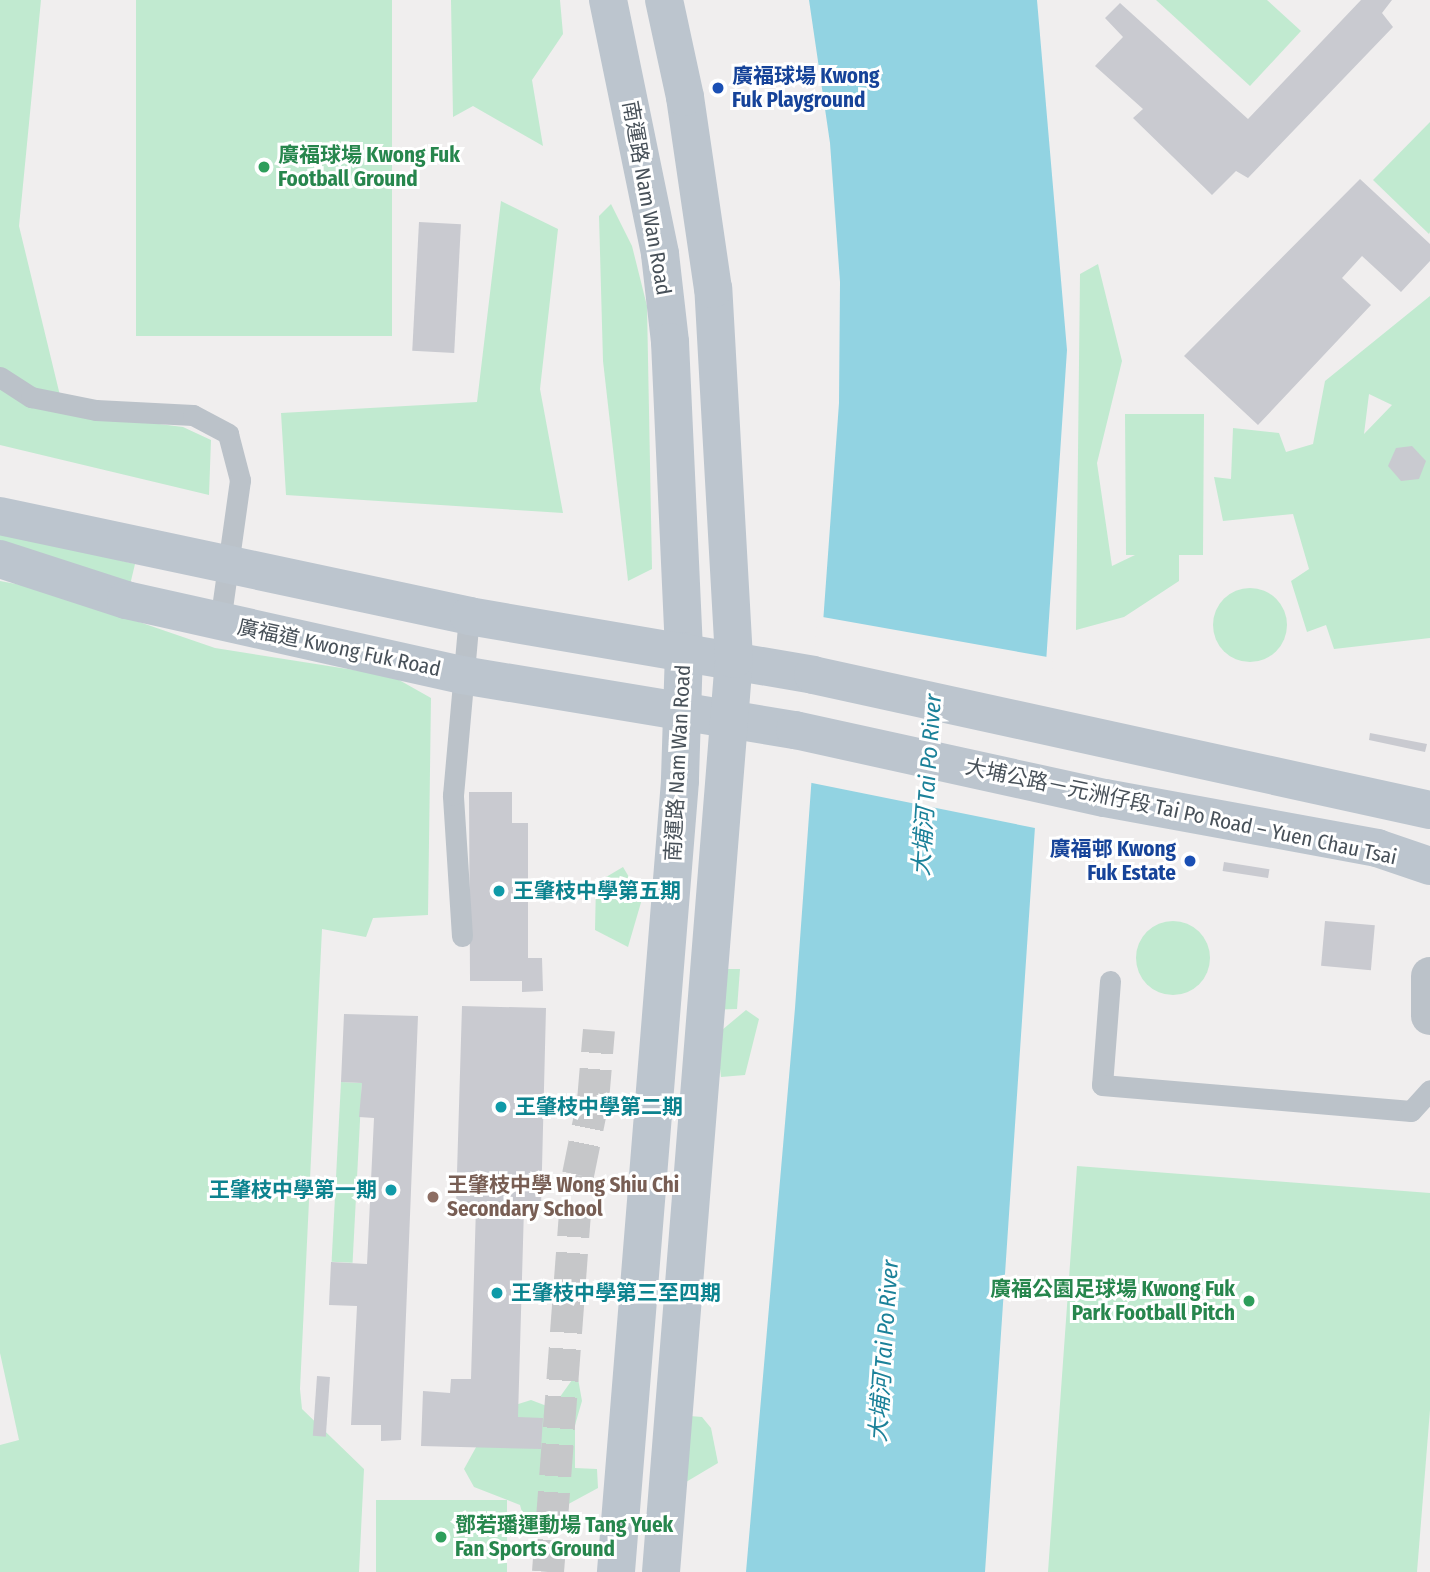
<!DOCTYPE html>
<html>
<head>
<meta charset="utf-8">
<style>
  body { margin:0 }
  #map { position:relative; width:1430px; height:1572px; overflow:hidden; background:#f0eeee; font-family:"Fira Sans Condensed","Noto Sans TC",sans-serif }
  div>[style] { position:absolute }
  .green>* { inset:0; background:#c1ead0; transform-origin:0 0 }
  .round { border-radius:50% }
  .water>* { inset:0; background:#92d3e2 }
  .pier>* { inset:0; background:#f0eeee }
  .building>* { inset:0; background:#c9cad0; transform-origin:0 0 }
  .pedestrian-tunnel>* { height:32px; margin-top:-16px; transform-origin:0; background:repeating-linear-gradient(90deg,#c6c7c9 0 32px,transparent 0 48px) }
  .service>* { height:21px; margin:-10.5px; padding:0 10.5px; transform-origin:10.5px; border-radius:10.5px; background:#bbc2c9 }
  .minor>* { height:38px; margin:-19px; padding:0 19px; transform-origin:19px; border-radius:19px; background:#bbc2c9 }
  .secondary>* { height:38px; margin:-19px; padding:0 19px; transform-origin:19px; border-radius:19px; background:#bcc5ce }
  .dots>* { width:19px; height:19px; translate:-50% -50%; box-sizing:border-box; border:4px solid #fff; border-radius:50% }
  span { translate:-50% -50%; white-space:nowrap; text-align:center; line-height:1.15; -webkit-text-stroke:6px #fff; paint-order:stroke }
  .transit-label { font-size:21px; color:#164399; font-weight:700 }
  .left { translate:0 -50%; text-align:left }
  .right { translate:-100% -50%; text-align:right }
  .leisure-label { font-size:21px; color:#27864d; font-weight:700 }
  .street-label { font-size:21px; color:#485159 }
  .culture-label { font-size:21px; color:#0d838f; font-weight:700 }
  .education-label { font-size:21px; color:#785e54; font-weight:700 }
  .water-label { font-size:23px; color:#1b8199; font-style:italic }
</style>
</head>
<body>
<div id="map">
  <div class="green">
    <i style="clip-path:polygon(0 0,41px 0,19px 226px,64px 412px,183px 427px,211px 440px,209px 495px,0 445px)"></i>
    <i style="left:136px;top:0;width:256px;height:336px"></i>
    <i style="clip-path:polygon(451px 0,560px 0,563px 34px,532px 80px,543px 146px,473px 106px,453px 117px)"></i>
    <i style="clip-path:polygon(1156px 0,1267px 0,1301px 31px,1250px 86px)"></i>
    <i style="clip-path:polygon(1430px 122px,1430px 232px,1429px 234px,1373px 180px)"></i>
    <i style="clip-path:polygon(501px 201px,558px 229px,540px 389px,563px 513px,286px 495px,281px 413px,477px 402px)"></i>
    <i style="clip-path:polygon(611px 204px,632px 246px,647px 306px,652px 569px,628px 581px,603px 361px,599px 216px)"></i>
    <i style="clip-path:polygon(1098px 264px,1122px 361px,1097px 463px,1112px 566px,1135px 555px,1126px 555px,1125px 414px,1204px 414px,1203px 555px,1179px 555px,1179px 581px,1124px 617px,1076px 630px,1080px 274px)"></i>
    <i style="clip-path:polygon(evenodd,1430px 296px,1430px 638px,1334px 649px,1326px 625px,1307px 632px,1291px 581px,1309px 569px,1293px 514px,1223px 521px,1214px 477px,1231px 479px,1233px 428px,1279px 433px,1286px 452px,1313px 444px,1325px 381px,1430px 296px,1369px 394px,1392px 405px,1364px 434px,1369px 394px)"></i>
    <i style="clip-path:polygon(0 531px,135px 564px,130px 585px,0 545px)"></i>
    <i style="clip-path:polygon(0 581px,43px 589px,215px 648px,392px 676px,431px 698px,428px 915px,373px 918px,366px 937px,322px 929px,300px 1389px,302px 1409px,364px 1469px,359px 1572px,0 1572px,0 1445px,19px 1440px,0 1353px)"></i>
    <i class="round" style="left:1213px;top:588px;width:74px;height:74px"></i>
    <i style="clip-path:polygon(623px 867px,642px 899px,628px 947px,595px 930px,596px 883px)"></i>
    <i class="round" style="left:1136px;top:921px;width:74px;height:74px"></i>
    <i style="clip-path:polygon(698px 969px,740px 969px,737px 1009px,702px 1010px)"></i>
    <i style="clip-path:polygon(746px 1010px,759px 1019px,745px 1075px,721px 1077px,716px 1035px)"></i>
    <i style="left:341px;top:1082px;width:21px;height:180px;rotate:3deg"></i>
    <i style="clip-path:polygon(1077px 1166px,1430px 1193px,1430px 1410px,1417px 1572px,1048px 1572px)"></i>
    <i style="clip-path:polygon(577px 1373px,582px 1401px,575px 1425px,575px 1468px,597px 1469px,598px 1488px,526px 1527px,520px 1505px,474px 1487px,464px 1469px,496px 1411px,531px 1400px,552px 1408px)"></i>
    <i style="clip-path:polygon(690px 1416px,702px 1417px,711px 1428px,718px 1463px,686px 1482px)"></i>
    <i style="left:376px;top:1500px;width:131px;height:72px"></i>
  </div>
  <div class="water">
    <i style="clip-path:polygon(809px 0,1037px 0,1067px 350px,985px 1572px,746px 1572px,795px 1008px,839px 403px,840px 282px,830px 143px)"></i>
  </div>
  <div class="pier">
    <i style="clip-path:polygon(817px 616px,1053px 658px,1040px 829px,807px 782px)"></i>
  </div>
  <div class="building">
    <i style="clip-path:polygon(1361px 0,1392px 0,1382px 13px,1393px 27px,1248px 178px,1236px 171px,1212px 195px,1133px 118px,1143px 109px,1095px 66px,1123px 37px,1105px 18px,1120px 3px,1248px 119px)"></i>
    <i style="clip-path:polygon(1360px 179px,1430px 244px,1430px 261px,1401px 292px,1362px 256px,1342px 278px,1371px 305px,1258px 425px,1184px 356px)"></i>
    <i style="left:419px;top:222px;width:42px;height:129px;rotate:3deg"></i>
    <i style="clip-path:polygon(1412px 446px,1426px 461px,1419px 479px,1401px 481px,1388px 466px,1396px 448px)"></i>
    <i style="clip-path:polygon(1370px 733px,1427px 744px,1425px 752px,1369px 740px)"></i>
    <i style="clip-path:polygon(469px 792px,512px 792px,512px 823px,528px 823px,528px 958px,542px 958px,543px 991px,522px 992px,522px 981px,470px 981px)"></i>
    <i style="left:1224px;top:862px;width:46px;height:9px;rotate:9deg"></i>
    <i style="left:1325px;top:921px;width:50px;height:45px;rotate:5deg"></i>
    <i style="clip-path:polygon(462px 1006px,546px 1008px,541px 1208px,524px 1208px,518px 1417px,543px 1418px,541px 1449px,421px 1446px,423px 1391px,450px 1393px,451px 1379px,471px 1379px,476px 1206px,456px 1206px)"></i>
    <i style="clip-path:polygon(344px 1014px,418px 1016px,401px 1440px,381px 1441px,381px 1425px,351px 1425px,357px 1306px,329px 1305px,331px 1262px,367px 1264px,374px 1118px,359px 1117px,362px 1083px,341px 1082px)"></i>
    <i style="left:317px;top:1376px;width:13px;height:60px;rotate:4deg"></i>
  </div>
  <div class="pedestrian-tunnel">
    <i style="left:548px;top:1572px;width:398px;rotate:-85.7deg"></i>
    <i style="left:578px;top:1175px;width:76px;rotate:-78.5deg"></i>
    <i style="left:593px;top:1101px;width:71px;rotate:-85.2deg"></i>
  </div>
  <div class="service">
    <i style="left:0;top:377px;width:37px;rotate:33deg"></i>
    <i style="left:31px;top:397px;width:66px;rotate:11.3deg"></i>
    <i style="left:96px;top:410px;width:97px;rotate:3deg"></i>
    <i style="left:193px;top:415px;width:40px;rotate:28deg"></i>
    <i style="left:228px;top:434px;width:48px;rotate:75.4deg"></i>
    <i style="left:240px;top:480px;width:143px;rotate:98deg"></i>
    <i style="left:462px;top:936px;width:141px;rotate:-93.7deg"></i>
    <i style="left:453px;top:795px;width:180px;rotate:-84.9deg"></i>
    <i style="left:1110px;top:981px;width:104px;rotate:94.4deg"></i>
    <i style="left:1102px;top:1085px;width:310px;rotate:4.8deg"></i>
    <i style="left:1411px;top:1111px;width:28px;rotate:-48deg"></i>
  </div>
  <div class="minor">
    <i style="left:1430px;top:976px;width:40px;rotate:90deg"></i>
  </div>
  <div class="secondary">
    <i style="left:608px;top:0;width:259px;rotate:78.4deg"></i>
    <i style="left:660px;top:254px;width:89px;rotate:83.5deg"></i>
    <i style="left:670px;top:342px;width:309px;rotate:87.4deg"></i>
    <i style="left:684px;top:651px;width:130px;rotate:91.8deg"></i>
    <i style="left:680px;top:781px;width:794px;rotate:94.63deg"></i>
    <i style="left:0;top:516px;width:480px;rotate:12deg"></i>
    <i style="left:469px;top:616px;width:349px;rotate:9.7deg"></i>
    <i style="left:813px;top:675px;width:632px;rotate:12.34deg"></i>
    <i style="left:0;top:559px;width:133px;rotate:18deg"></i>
    <i style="left:126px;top:600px;width:344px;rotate:12.6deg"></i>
    <i style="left:462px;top:675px;width:338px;rotate:9.4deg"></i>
    <i style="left:795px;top:730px;width:317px;rotate:12.4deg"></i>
    <i style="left:1105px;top:798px;width:277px;rotate:10.4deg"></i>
    <i style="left:1377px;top:848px;width:56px;rotate:18.8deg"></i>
    <i style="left:661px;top:1572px;width:916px;rotate:-85.43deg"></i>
    <i style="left:734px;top:659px;width:371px;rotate:-93.2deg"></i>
    <i style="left:713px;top:289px;width:194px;rotate:-98.3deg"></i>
    <i style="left:685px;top:97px;width:99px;rotate:-102.2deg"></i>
  </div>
  <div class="dots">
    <i style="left:718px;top:88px;background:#1a4fb4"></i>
    <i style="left:264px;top:167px;background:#2e9e5b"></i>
    <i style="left:1190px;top:861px;background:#1a4fb4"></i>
    <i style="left:499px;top:891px;background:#0f9aa8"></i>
    <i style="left:501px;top:1107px;background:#0f9aa8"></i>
    <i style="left:391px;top:1190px;background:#0f9aa8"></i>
    <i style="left:433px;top:1197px;background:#8d6e63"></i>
    <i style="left:497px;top:1293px;background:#0f9aa8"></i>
    <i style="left:1249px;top:1301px;background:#2e9e5b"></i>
    <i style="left:441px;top:1537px;background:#2e9e5b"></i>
  </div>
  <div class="transit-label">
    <span class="left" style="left:732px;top:88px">廣福球場 Kwong<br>Fuk Playground</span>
    <span class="right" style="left:1176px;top:861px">廣福邨 Kwong<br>Fuk Estate</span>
  </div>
  <div class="leisure-label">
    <span class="left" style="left:278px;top:167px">廣福球場 Kwong Fuk<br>Football Ground</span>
    <span class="right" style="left:1235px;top:1301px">廣福公園足球場 Kwong Fuk<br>Park Football Pitch</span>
    <span class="left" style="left:455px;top:1537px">鄧若璠運動場 Tang Yuek<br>Fan Sports Ground</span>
  </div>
  <div class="street-label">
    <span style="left:647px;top:198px;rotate:80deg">南運路 Nam Wan Road</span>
    <span style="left:339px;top:648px;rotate:12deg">廣福道 Kwong Fuk Road</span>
    <span style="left:678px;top:763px;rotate:-87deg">南運路 Nam Wan Road</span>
    <span style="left:1181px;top:812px;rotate:12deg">大埔公路－元洲仔段 Tai Po Road – Yuen Chau Tsai</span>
  </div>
  <div class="culture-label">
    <span class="left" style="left:513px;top:891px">王肇枝中學第五期</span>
    <span class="left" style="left:515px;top:1107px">王肇枝中學第二期</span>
    <span class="right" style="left:377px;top:1190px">王肇枝中學第一期</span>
    <span class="left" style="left:511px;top:1293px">王肇枝中學第三至四期</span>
  </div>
  <div class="education-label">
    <span class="left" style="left:447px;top:1197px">王肇枝中學 Wong Shiu Chi<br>Secondary School</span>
  </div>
  <div class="water-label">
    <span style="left:927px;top:785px;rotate:-86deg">大埔河 Tai Po River</span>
    <span style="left:884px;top:1351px;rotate:-86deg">大埔河 Tai Po River</span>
  </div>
</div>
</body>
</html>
